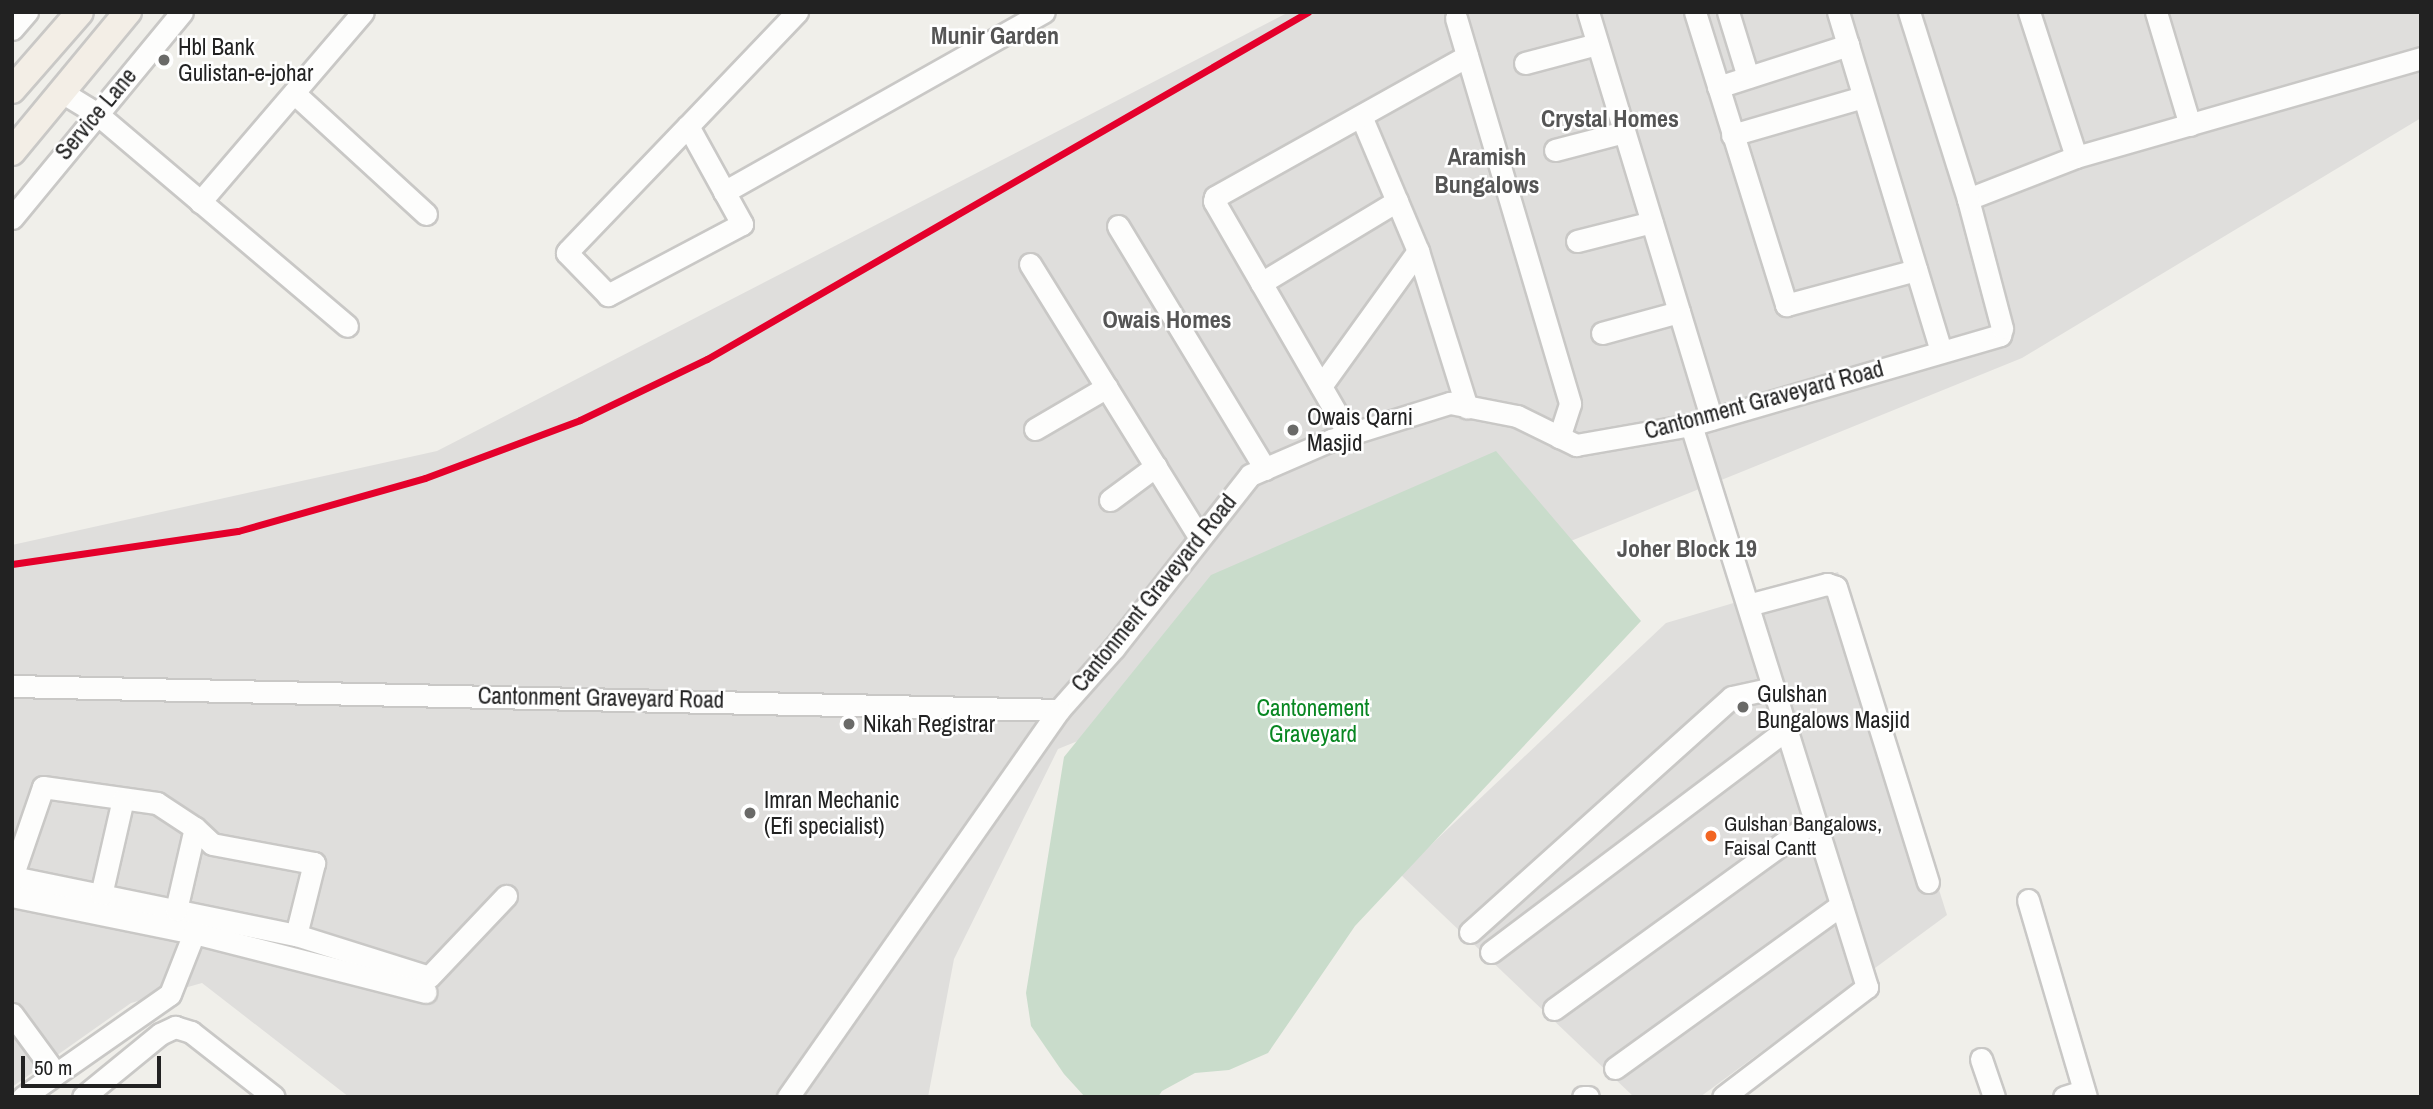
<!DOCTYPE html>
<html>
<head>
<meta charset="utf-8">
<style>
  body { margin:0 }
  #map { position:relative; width:2433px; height:1109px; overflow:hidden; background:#f0efea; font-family:"Archivo Narrow",sans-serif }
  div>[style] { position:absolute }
  .residential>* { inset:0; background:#dfdedc }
  .cemetery>* { inset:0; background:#c9dccb }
  .roads { filter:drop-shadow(2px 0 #c9c8c6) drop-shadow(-2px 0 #c9c8c6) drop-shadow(0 2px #c9c8c6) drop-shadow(0 -2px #c9c8c6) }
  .minor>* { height:21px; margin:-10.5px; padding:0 10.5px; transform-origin:10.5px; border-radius:10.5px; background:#fdfdfc }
  .major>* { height:26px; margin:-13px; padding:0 13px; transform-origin:13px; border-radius:13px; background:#f3eee6 }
  .rail-1>* { height:7px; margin:-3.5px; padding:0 3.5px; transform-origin:3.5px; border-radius:3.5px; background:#e4002b }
  .dots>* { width:19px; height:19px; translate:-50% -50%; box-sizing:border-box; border:4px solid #fff; border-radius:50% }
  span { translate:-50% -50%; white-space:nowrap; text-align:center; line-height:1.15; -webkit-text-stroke:5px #fff; paint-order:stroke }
  .bus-label { font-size:21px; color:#222 }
  .left { translate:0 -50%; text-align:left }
  .poi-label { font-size:23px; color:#222 }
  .street-label { font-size:23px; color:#222 }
  .park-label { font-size:23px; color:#088722 }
  .neighbourhood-label { font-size:24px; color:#555; font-weight:700 }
  .frame { position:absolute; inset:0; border:14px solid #222; pointer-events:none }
  .scale { position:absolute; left:21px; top:1056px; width:140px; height:32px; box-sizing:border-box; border:4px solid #222; border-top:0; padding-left:9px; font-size:21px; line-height:24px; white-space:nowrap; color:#222; -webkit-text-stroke:5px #fff; paint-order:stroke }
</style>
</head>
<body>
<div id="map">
  <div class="residential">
    <i style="clip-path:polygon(1289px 12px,2421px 12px,2421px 118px,2022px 358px,1058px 749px,954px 959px,928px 1097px,349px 1097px,202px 983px,131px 1003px,12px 1087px,12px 545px,437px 451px)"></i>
    <i style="clip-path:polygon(1838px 572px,1947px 915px,1700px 1097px,1634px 1097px,1400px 874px,1666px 623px)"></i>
  </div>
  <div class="cemetery">
    <i style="clip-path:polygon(1496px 451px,1641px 621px,1355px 926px,1268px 1053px,1229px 1070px,1195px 1073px,1162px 1091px,1158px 1097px,1085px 1097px,1064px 1074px,1031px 1026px,1026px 993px,1064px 757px,1211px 575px)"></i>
  </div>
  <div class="roads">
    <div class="minor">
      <i style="left:1588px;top:12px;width:425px;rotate:73.1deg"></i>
      <i style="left:1695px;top:12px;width:307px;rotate:72.7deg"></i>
      <i style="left:1786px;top:305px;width:135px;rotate:-15.1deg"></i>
      <i style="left:1728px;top:12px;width:68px;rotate:72.9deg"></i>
      <i style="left:1838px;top:12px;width:355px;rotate:73.1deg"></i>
      <i style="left:2029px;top:12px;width:152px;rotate:72deg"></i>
      <i style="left:2156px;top:12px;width:118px;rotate:73.3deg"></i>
      <i style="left:1456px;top:18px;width:402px;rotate:73.5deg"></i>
      <i style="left:1570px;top:404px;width:35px;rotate:108deg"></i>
      <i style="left:12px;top:29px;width:23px;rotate:-49deg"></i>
      <i style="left:1525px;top:63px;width:74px;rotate:-14.8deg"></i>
      <i style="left:1718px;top:87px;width:137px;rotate:-17.9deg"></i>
      <i style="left:60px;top:91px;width:42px;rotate:31.4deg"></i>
      <i style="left:96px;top:113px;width:329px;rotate:40.3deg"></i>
      <i style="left:294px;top:93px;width:179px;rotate:42.5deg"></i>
      <i style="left:1361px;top:116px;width:147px;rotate:67.1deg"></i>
      <i style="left:1418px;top:251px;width:164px;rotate:72.6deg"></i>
      <i style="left:688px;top:126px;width:112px;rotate:61.1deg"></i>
      <i style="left:742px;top:224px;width:152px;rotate:152.1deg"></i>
      <i style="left:608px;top:295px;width:59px;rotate:-134.3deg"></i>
      <i style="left:567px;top:253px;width:2px;rotate:-63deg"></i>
      <i style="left:568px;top:251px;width:173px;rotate:-46.2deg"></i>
      <i style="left:688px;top:126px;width:158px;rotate:-46.3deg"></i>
      <i style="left:1732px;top:135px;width:136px;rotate:-16.2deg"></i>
      <i style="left:1555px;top:150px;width:71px;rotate:-14.6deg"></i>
      <i style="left:724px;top:192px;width:367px;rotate:-29.4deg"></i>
      <i style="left:1968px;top:199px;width:116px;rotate:-21.3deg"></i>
      <i style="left:2076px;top:157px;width:359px;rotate:-16deg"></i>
      <i style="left:200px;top:202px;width:250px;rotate:-49.4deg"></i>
      <i style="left:12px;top:218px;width:267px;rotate:-50.5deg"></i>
      <i style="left:1118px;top:226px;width:284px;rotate:58.8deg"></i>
      <i style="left:1577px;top:241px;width:77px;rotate:-14.2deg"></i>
      <i style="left:1030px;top:264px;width:322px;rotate:58.2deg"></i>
      <i style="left:1261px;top:283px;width:159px;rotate:-31.1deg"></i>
      <i style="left:1602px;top:333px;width:80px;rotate:-15.3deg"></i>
      <i style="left:1321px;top:386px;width:166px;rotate:-54.3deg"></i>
      <i style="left:1691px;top:425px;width:589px;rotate:72.61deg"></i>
      <i style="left:1867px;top:987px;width:181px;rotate:142.6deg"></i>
      <i style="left:1035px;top:429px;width:83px;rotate:-30.3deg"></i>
      <i style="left:1349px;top:435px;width:270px;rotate:-120deg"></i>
      <i style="left:1214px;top:201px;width:4px;rotate:-76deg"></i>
      <i style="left:1215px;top:197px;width:289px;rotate:-29.2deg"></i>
      <i style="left:1110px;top:500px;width:57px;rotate:-36.5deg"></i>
      <i style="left:1748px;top:605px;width:82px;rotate:-14.9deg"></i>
      <i style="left:1827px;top:584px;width:9px;rotate:18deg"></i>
      <i style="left:1836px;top:587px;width:309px;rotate:72.7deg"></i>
      <i style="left:12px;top:686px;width:1047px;rotate:1.31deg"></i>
      <i style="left:1059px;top:710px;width:83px;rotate:-48.4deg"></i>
      <i style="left:1114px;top:648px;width:220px;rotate:-51.8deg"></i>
      <i style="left:1250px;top:475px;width:88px;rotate:-23.4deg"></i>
      <i style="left:1331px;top:440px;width:125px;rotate:-17.3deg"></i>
      <i style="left:1450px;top:403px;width:68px;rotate:11deg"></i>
      <i style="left:1517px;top:416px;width:66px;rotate:26.2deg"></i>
      <i style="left:1576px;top:445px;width:117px;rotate:-9.9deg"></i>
      <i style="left:1691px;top:425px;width:322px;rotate:-16.2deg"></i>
      <i style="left:2000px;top:335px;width:7px;rotate:-74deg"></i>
      <i style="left:2002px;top:328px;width:133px;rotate:-104.8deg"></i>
      <i style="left:1968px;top:199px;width:196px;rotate:-107.5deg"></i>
      <i style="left:12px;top:877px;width:95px;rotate:-71deg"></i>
      <i style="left:43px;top:787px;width:115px;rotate:8deg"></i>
      <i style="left:157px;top:803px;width:45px;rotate:33.3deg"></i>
      <i style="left:195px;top:828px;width:23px;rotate:43deg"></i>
      <i style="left:212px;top:844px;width:104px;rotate:10.6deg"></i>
      <i style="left:314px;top:863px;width:74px;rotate:104deg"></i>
      <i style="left:13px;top:877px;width:289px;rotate:11.6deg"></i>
      <i style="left:296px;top:935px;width:139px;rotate:17.5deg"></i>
      <i style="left:429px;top:977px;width:112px;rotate:-46.5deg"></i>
      <i style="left:101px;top:895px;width:98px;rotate:-77.1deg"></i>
      <i style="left:12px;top:896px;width:186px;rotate:11.5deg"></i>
      <i style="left:194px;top:933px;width:239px;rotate:14.3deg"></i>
      <i style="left:2028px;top:900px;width:205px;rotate:73.6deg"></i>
      <i style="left:176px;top:910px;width:84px;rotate:-77deg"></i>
      <i style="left:1470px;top:932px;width:352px;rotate:-41.9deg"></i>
      <i style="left:1732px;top:697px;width:42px;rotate:-12.4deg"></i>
      <i style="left:1491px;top:952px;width:369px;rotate:-37deg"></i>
      <i style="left:1554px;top:1009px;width:321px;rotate:-35.9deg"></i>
      <i style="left:12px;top:1014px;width:74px;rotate:53.7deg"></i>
      <i style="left:1981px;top:1059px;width:40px;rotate:71.1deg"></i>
      <i style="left:1615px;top:1068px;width:279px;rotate:-35.8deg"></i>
      <i style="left:23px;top:1097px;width:179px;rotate:-35deg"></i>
      <i style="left:170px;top:994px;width:66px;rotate:-68.5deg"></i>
      <i style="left:83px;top:1097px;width:99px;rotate:-39.3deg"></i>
      <i style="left:160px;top:1034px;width:17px;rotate:-25deg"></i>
      <i style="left:175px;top:1027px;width:17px;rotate:17deg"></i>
      <i style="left:191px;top:1032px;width:105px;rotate:38.1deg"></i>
      <i style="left:788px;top:1097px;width:472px;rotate:-55deg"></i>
      <i style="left:1583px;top:1097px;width:5px"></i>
      <i style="left:2064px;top:1097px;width:14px;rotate:-17deg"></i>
      <i style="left:2077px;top:1093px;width:8px;rotate:14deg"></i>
    </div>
    <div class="major">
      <i style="left:12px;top:90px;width:103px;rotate:-48.9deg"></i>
      <i style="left:12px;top:152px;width:182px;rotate:-50.4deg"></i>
    </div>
  </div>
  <div class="rail-1">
    <i style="left:12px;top:564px;width:228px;rotate:-8.3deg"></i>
    <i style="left:238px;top:531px;width:194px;rotate:-15.8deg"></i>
    <i style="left:425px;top:478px;width:165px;rotate:-20.5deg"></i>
    <i style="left:580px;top:420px;width:141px;rotate:-25.7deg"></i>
    <i style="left:707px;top:359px;width:694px;rotate:-30deg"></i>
  </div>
  <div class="dots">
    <i style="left:164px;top:60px;background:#6a6a68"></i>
    <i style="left:1293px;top:430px;background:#6a6a68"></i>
    <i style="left:1743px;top:707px;background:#6a6a68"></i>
    <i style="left:849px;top:724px;background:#6a6a68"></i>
    <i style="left:750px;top:813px;background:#6a6a68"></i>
    <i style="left:1711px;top:836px;background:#f26522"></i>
  </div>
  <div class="bus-label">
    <span class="left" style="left:1724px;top:836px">Gulshan Bangalows,<br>Faisal Cantt</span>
  </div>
  <div class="poi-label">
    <span class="left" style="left:178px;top:60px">Hbl Bank<br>Gulistan-e-johar</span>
    <span class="left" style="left:1307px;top:430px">Owais Qarni<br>Masjid</span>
    <span class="left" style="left:1757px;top:707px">Gulshan<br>Bungalows Masjid</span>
    <span class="left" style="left:863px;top:724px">Nikah Registrar</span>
    <span class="left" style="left:764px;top:813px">Imran Mechanic<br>(Efi specialist)</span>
  </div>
  <div class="street-label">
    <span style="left:96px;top:114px;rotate:-50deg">Service Lane</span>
    <span style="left:1764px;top:400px;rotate:-15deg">Cantonment Graveyard Road</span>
    <span style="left:1154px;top:593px;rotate:-51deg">Cantonment Graveyard Road</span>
    <span style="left:601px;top:698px;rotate:1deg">Cantonment Graveyard Road</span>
  </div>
  <div class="park-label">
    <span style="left:1313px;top:721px">Cantonement<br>Graveyard</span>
  </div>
  <div class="neighbourhood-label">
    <span style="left:995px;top:36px">Munir Garden</span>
    <span style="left:1610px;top:119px">Crystal Homes</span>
    <span style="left:1487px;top:171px">Aramish<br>Bungalows</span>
    <span style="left:1167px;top:320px">Owais Homes</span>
    <span style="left:1687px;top:549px">Joher Block 19</span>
  </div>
  <div class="frame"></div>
  <div class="scale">50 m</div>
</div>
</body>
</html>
